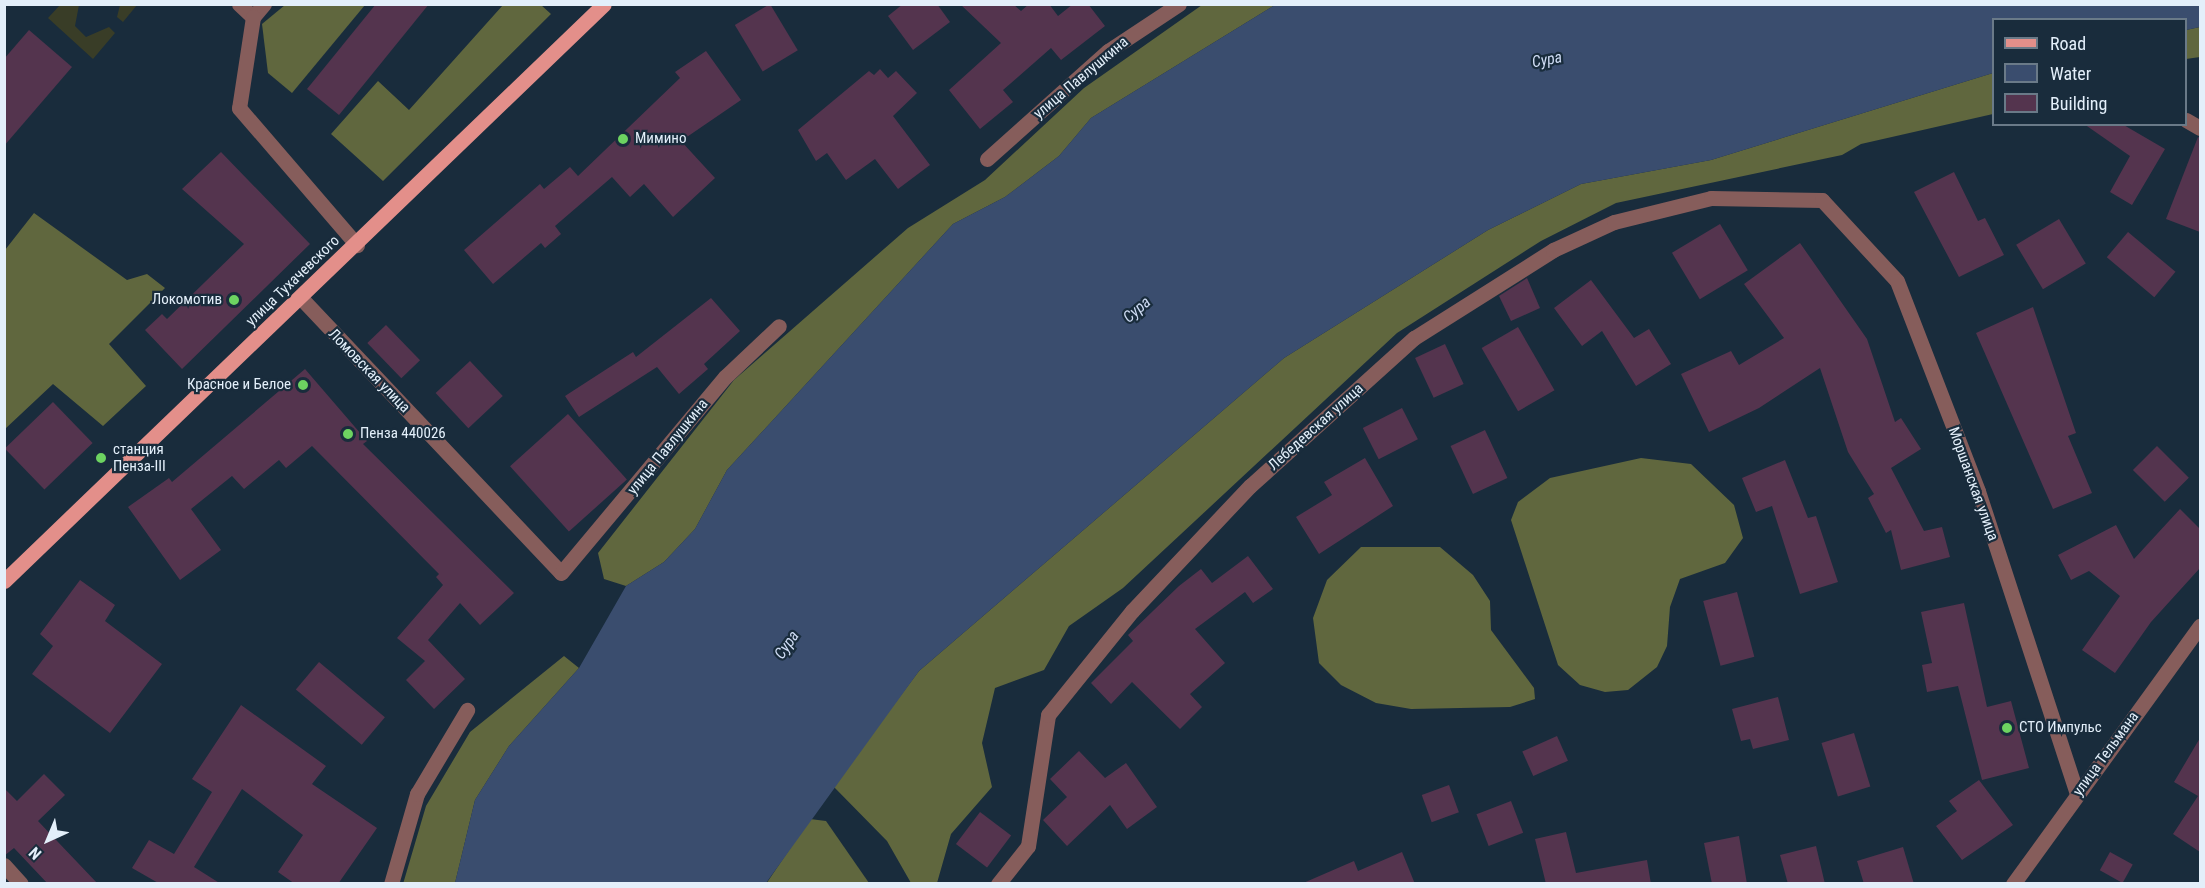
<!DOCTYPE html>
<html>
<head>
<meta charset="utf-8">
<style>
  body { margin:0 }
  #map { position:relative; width:2205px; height:888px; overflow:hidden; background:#192c3c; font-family:"Roboto Condensed",sans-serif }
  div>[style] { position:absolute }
  .green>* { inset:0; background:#393d27 }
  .forest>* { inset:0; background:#60673e }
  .water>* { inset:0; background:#3a4d6e }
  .building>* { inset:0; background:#54344e; transform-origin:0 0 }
  .minor>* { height:15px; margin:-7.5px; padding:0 7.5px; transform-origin:7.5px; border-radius:7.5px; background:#865d5b }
  .major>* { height:15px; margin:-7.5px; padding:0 7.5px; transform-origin:7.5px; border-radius:7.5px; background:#e38f8a }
  .dots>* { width:16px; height:16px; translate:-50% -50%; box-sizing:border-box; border:3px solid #192c3c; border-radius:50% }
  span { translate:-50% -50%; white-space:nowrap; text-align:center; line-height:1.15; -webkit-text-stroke:4.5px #192c3c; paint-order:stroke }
  .street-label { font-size:15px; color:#e3effa }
  .poi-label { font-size:15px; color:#e3effa }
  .left { translate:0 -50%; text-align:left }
  .right { translate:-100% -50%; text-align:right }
  .water-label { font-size:16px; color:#cfdcf4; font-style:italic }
  .frame { position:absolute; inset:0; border:6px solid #e3effa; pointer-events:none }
  .legend { position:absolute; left:1992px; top:18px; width:195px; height:108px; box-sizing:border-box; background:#192c3c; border:2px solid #6a7a88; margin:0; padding:8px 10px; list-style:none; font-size:18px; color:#e3effa }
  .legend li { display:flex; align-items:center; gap:12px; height:30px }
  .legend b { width:30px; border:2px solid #6a7a88 }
  .north { position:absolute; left:18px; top:810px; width:60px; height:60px; -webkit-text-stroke:4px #192c3c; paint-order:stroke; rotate:224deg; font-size:16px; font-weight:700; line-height:24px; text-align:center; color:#e3effa }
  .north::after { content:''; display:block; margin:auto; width:21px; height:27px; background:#e3effa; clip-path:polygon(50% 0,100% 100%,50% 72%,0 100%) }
</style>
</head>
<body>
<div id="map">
  <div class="green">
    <i style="clip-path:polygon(60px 5px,79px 5px,75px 26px,86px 37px,109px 27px,115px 33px,93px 59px,48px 18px)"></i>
    <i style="clip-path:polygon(120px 5px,137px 5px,123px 22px,117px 17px)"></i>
  </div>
  <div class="forest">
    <i style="clip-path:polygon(285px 5px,365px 5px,292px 93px,268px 73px,262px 24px)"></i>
    <i style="clip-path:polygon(503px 5px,541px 5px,551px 14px,383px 181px,331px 134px,378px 81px,409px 110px)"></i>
    <i style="clip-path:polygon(1202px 5px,1275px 5px,1091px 118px,1059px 156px,1005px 197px,953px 224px,727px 470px,695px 529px,664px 562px,626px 586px,604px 579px,598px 553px,734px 380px,908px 228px,985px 180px,1084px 88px)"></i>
    <i style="clip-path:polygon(2200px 27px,2200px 57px,2186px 59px,2186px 30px)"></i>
    <i style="clip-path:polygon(1993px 73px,1993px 114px,1861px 144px,1842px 155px,1616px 203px,1541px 241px,1397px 333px,1123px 588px,1069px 626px,1044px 670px,995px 688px,982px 743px,992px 787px,951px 834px,937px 883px,911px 883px,887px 841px,833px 786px,919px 671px,1284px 358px,1488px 230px,1581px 184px,1711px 160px)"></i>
    <i style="clip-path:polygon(34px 213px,127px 280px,147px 274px,165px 288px,109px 344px,146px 386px,103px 426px,53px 384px,5px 429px,5px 250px)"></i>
    <i style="clip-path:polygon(1641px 458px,1691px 464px,1734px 505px,1743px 538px,1725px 563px,1680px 579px,1670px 607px,1667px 646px,1657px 667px,1628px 690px,1605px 692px,1580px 685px,1558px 665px,1511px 520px,1518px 502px,1550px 478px)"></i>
    <i style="clip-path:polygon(1361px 547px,1440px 547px,1473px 575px,1490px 601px,1491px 630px,1534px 688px,1535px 699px,1510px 707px,1411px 709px,1376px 703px,1341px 685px,1319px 663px,1313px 618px,1327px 580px)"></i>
    <i style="clip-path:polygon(564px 656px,579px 668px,509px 746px,475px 800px,455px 883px,403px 884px,426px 806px,470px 732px)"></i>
    <i style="clip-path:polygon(810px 819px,826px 821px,869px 883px,766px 884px)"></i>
  </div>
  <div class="water">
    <i style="clip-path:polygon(1275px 5px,2200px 4px,2200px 27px,2186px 30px,2186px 20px,1994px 20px,1993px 73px,1711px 160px,1581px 184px,1488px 230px,1284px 358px,919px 671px,766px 883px,455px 883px,475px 800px,509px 746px,579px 668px,626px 586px,664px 562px,695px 529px,727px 470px,953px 224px,1005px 197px,1059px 156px,1091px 118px)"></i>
  </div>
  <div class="building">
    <i style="clip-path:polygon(376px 4px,429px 4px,339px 115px,307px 89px)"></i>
    <i style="left:770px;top:4px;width:54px;height:41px;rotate:59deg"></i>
    <i style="clip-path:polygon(903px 4px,937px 4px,950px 22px,913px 50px,888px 16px)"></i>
    <i style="clip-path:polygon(960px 4px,1013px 4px,1021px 11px,1029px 4px,1049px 4px,1058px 16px,1073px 4px,1088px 4px,1105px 26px,1061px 60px,1051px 48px,1003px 90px,1013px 102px,980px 129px,949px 90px,1001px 43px)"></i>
    <i style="clip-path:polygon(29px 30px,72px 67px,4px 146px,4px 59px)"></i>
    <i style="clip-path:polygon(706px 51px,741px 100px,681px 141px,715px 178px,673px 217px,644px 184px,630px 197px,612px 177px,555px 226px,561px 234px,545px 248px,541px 243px,493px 284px,464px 250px,540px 184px,544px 189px,570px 167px,578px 176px,680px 78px,675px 72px)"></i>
    <i style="clip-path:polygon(880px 69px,888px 78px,896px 71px,917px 93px,893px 116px,930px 165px,898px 189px,875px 159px,846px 180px,827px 153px,816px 161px,798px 130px,869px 71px,874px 75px)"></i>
    <i style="clip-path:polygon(2084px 124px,2122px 124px,2165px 149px,2132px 205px,2110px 192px,2130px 156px)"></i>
    <i style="clip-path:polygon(2198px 137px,2200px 138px,2200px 232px,2166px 219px)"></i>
    <i style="clip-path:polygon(221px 152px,310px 244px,182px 369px,145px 330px,162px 314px,167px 319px,244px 244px,182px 189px)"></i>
    <i style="clip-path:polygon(1954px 172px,1978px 221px,1985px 218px,2004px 255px,1959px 277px,1914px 192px)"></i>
    <i style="left:2059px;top:219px;width:52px;height:50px;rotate:59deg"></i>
    <i style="left:1720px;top:224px;width:54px;height:56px;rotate:59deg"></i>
    <i style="left:2128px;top:232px;width:62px;height:33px;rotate:40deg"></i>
    <i style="clip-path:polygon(1800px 243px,1867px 339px,1895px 422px,1901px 418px,1921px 449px,1891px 468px,1924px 531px,1942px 527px,1950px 557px,1901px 570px,1891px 530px,1886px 533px,1868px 498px,1874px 494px,1848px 452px,1820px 368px,1759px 408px,1709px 432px,1681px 374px,1731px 351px,1739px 365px,1784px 338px,1744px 284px)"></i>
    <i style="clip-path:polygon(1527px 278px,1540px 308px,1511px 321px,1499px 296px)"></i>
    <i style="clip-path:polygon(1591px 280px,1634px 338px,1649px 329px,1671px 364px,1636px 386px,1602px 331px,1582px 346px,1554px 308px)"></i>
    <i style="clip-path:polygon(711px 298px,740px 331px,704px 364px,708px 369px,679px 394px,657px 367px,579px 417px,565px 396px,633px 352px,636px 357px)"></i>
    <i style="clip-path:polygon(2033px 307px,2076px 433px,2068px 436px,2092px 493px,2053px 509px,1976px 333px)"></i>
    <i style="left:386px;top:325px;width:49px;height:26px;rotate:46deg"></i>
    <i style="left:1518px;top:327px;width:73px;height:42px;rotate:60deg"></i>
    <i style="left:1445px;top:344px;width:44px;height:33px;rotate:65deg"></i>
    <i style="left:470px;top:361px;width:48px;height:47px;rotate:47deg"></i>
    <i style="clip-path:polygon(305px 369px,367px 441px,363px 444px,514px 593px,480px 625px,460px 603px,428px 640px,465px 679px,434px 709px,406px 680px,425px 661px,397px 638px,443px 585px,436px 577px,439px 574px,312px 446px,286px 468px,279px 460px,244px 489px,232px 476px,191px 509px,221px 550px,180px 580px,128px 507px,169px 478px,172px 482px)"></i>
    <i style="left:53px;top:402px;width:57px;height:67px;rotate:46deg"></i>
    <i style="left:1402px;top:408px;width:35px;height:44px;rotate:63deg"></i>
    <i style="left:568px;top:414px;width:88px;height:78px;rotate:48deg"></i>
    <i style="left:1485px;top:430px;width:53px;height:38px;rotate:65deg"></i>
    <i style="left:2157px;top:446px;width:45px;height:34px;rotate:45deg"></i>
    <i style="clip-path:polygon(1365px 458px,1393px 506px,1319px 554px,1296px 517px,1332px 495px,1324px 482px)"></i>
    <i style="clip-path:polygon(1785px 460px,1808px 518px,1816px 516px,1838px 582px,1800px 594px,1772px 506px,1756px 512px,1742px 478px)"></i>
    <i style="clip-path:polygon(2180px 509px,2200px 529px,2200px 568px,2151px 622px,2115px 673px,2082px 650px,2120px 596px,2089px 571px,2071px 580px,2058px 555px,2116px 525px,2134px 559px)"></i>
    <i style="clip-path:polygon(1248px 556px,1273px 589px,1253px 603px,1245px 592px,1195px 629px,1225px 663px,1190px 694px,1202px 707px,1180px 729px,1132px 682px,1111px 704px,1091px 683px,1133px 641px,1128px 635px,1179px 586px,1201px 569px,1212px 583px)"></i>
    <i style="clip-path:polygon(80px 580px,115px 605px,105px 621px,162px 664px,110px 733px,32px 674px,53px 646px,40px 634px)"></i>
    <i style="left:1737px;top:592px;width:67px;height:35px;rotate:75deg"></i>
    <i style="clip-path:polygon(1964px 603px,1987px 707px,2011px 701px,2029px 768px,1982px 780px,1958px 686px,1927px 692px,1922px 665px,1932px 663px,1921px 612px)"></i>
    <i style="left:319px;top:662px;width:86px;height:36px;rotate:40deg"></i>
    <i style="clip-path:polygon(1778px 697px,1789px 740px,1753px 749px,1750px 739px,1741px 741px,1732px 709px)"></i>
    <i style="clip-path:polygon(241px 705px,326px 766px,312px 784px,377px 828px,338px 884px,295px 884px,278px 872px,303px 835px,242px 789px,194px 867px,221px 884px,160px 884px,132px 868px,149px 840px,174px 854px,212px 792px,192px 779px)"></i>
    <i style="left:1854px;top:733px;width:56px;height:34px;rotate:73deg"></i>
    <i style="left:1557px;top:736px;width:27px;height:38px;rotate:66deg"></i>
    <i style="clip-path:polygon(2200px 738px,2200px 852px,2173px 834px,2198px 796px,2174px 782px)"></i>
    <i style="clip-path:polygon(1079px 751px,1105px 778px,1126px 763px,1157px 807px,1127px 829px,1110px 805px,1067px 846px,1043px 820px,1067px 797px,1050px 779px)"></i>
    <i style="clip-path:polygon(44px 774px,65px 795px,38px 821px,98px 884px,48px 884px,14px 848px,4px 856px,4px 788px,17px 801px)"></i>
    <i style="clip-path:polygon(1979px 780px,2013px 825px,1962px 860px,1936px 826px,1957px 811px,1949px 801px)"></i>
    <i style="left:1449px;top:785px;width:29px;height:29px;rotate:70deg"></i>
    <i style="left:1511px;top:801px;width:34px;height:37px;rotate:69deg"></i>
    <i style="left:980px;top:812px;width:39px;height:40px;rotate:37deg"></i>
    <i style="clip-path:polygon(1566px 832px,1576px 873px,1647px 860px,1651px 884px,1546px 884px,1535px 839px)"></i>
    <i style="clip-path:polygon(1739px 836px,1747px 884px,1712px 884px,1704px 843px)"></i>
    <i style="clip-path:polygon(1816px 846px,1825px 884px,1788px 884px,1780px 855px)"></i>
    <i style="clip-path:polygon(1903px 847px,1914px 884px,1864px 884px,1857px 861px)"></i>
    <i style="clip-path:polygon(1402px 852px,1415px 884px,1301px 884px,1354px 861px,1358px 871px)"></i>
    <i style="left:2110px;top:852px;width:26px;height:21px;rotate:29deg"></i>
  </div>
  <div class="minor">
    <i style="left:239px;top:4px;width:19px;rotate:43deg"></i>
    <i style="left:264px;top:4px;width:17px;rotate:130deg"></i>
    <i style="left:253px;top:17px;width:92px;rotate:98.7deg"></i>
    <i style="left:239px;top:108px;width:181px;rotate:49.3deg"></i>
    <i style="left:2186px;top:120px;width:16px;rotate:30deg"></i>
    <i style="left:987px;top:159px;width:162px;rotate:-41.8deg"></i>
    <i style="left:1108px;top:51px;width:85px;rotate:-33.5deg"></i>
    <i style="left:301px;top:298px;width:378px;rotate:46.6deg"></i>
    <i style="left:561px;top:573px;width:256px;rotate:-50.1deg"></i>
    <i style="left:725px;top:377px;width:74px;rotate:-43.4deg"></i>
    <i style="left:4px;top:865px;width:25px;rotate:48deg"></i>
    <i style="left:391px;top:884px;width:94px;rotate:-73.9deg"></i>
    <i style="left:417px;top:794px;width:98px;rotate:-59.2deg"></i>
    <i style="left:998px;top:884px;width:48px;rotate:-51.7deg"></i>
    <i style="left:1028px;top:846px;width:133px;rotate:-81.3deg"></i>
    <i style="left:1048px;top:715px;width:134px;rotate:-51.1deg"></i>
    <i style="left:1132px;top:611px;width:172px;rotate:-46.7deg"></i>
    <i style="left:1250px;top:486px;width:221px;rotate:-42.1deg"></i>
    <i style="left:1414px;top:338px;width:165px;rotate:-32.3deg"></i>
    <i style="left:1553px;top:250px;width:67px;rotate:-24.7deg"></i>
    <i style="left:1614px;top:222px;width:100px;rotate:-13.9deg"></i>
    <i style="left:1711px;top:198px;width:111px;rotate:1deg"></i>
    <i style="left:1822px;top:200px;width:110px;rotate:47.2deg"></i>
    <i style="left:1897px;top:281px;width:225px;rotate:68.9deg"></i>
    <i style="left:1978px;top:491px;width:319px;rotate:71.9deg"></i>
    <i style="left:2013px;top:884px;width:319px;rotate:-54.1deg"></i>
  </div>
  <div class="major">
    <i style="left:4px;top:581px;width:832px;rotate:-43.88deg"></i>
  </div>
  <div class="dots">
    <i style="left:623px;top:139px;background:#6dd361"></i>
    <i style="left:234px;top:300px;background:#6dd361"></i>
    <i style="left:303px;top:385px;background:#6dd361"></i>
    <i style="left:348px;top:434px;background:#6dd361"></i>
    <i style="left:101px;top:458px;background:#6dd361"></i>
    <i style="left:2007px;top:728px;background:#6dd361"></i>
  </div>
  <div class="street-label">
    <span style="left:1081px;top:78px;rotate:-40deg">улица Павлушкина</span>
    <span style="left:293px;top:281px;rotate:-44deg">улица Тухачевского</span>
    <span style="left:369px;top:371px;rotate:46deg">Ломовская улица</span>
    <span style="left:1316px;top:427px;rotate:-42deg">Лебедевская улица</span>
    <span style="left:668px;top:447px;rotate:-51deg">улица Павлушкина</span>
    <span style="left:1973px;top:484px;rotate:70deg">Моршанская улица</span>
    <span style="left:2106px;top:754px;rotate:-54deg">улица Тельмана</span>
  </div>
  <div class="poi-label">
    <span class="left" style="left:635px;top:139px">Мимино</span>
    <span class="right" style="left:222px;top:300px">Локомотив</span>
    <span class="right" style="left:291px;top:385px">Красное и Белое</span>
    <span class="left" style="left:360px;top:434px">Пенза 440026</span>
    <span class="left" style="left:113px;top:458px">станция<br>Пенза-III</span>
    <span class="left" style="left:2019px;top:728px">СТО Импульс</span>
  </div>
  <div class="water-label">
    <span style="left:1547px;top:60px;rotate:-11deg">Сура</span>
    <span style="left:1137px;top:310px;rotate:-41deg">Сура</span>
    <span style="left:787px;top:645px;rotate:-55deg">Сура</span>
  </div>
  <div class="frame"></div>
  <ul class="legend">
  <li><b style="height:8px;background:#e38f8a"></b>Road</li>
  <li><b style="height:16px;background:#3a4d6e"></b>Water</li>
  <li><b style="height:16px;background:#54344e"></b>Building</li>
  </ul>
  <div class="north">N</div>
</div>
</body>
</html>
